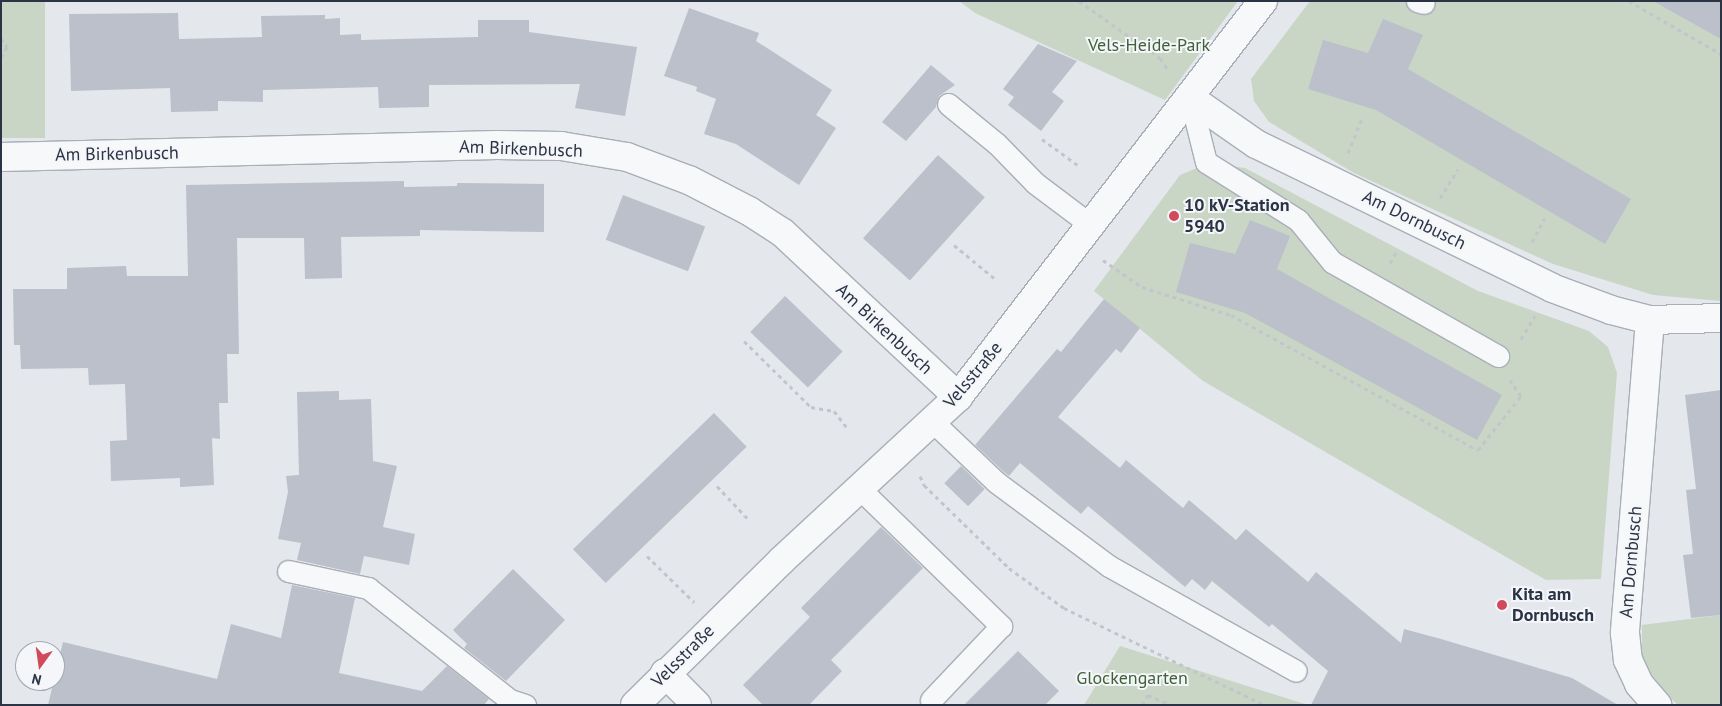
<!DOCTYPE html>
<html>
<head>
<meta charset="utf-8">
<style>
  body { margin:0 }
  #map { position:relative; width:1722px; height:706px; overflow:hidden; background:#e4e7ec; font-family:"PT Sans",sans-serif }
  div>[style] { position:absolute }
  .green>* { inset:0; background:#c9d6c5; transform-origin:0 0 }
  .building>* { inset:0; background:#bbc0ca; transform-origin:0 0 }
  .path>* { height:3px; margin-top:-1.5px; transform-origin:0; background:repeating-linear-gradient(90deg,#c2c5cb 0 4px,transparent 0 8px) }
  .roads { filter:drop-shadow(1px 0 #a9aeb7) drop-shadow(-1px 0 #a9aeb7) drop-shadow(0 1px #a9aeb7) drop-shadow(0 -1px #a9aeb7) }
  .lane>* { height:21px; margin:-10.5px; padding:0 10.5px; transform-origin:10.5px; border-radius:10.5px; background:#f7f8fa }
  .street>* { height:28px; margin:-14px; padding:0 14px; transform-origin:14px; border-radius:14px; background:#f7f8fa }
  .dots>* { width:14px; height:14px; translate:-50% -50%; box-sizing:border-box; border:2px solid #f4f6f9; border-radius:50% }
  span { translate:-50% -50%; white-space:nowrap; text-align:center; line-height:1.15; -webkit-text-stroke:4px #f4f6f9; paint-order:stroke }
  .park-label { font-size:18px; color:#3f6138 }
  .street-label { font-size:18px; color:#2b3445 }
  .poi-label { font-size:18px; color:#2b3445; font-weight:700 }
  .left { translate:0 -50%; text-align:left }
  .frame { position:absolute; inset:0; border:2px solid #2b3445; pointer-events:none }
  .north { position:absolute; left:15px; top:641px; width:50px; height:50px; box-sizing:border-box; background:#f4f6f9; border:1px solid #a4a8b1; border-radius:50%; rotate:194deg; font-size:14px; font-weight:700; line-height:20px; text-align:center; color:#2b3445 }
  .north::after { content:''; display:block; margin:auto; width:18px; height:22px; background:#d1495b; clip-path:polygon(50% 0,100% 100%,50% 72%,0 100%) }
</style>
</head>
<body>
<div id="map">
  <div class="green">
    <i style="left:1px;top:1px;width:44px;height:137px"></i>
    <i style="clip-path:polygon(959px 1px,1238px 1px,1165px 100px,975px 13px)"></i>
    <i style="clip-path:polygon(1310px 1px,1721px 1px,1721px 301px,1653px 295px,1553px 264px,1354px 173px,1269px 122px,1254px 101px,1251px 79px)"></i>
    <i style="clip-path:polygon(1209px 163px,1245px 168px,1478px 291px,1589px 331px,1608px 347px,1617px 373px,1601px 579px,1546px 580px,1203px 381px,1094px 291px,1180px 175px)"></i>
    <i style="clip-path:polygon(1721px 615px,1721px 705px,1678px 705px,1666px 694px,1647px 668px,1642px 655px,1642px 625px)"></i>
    <i style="clip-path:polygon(1120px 646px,1308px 705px,1084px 705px)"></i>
  </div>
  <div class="building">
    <i style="clip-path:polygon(1653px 1px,1721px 1px,1721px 39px)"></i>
    <i style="clip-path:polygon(689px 8px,759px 33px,756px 41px,832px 90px,816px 115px,836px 128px,799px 185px,736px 144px,704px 134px,716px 99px,696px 91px,697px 87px,664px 76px)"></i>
    <i style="clip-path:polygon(178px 13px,179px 39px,262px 37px,261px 16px,325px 15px,325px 19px,340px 18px,340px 35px,361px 34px,361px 40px,478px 37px,478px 20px,529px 20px,529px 32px,637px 47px,625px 116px,575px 108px,580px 84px,429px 85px,429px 107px,379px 108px,378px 87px,263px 90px,263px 102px,218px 101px,218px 111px,171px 112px,170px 88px,71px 91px,69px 14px)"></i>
    <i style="clip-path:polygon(1383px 19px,1423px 35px,1408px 69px,1631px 199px,1605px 244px,1376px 110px,1308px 89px,1323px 40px,1368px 53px)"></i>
    <i style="clip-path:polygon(1038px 44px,1077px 61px,1052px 92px,1064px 101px,1041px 131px,1008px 105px,1014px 97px,1003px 89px)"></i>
    <i style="clip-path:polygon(931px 65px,955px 85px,939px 96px,936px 107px,906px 141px,882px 122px)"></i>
    <i style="left:938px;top:155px;width:63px;height:112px;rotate:42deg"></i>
    <i style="clip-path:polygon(404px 181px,404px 187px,457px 186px,457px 183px,544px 184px,544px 232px,420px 230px,420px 236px,341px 237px,342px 278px,305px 279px,304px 238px,237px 238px,239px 354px,227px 354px,228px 403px,219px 403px,220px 439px,212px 438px,214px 485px,180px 487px,180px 478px,111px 481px,110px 441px,127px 440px,125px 384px,89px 385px,88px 368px,21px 369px,20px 345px,14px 345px,13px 289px,67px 289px,67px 268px,126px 266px,127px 276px,188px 276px,186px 185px)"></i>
    <i style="left:623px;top:195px;width:88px;height:48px;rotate:21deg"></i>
    <i style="clip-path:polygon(1250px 220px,1290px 236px,1277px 269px,1502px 395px,1477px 440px,1245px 313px,1176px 292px,1190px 243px,1235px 254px)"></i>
    <i style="left:785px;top:296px;width:80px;height:50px;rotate:44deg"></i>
    <i style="clip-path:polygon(1104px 299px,1140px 328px,1121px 353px,1116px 349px,1058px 417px,1120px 468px,1126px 460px,1183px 508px,1189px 500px,1236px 540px,1246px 529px,1308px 582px,1316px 572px,1401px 643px,1404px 629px,1441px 639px,1572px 678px,1618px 705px,1311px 705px,1328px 671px,1272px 624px,1269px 627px,1212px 581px,1205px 590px,1192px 579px,1185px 587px,1088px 506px,1081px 514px,1020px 463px,1009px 476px,1004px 472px,975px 445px,1057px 349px,1061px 352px)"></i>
    <i style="clip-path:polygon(1721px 390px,1721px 615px,1691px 618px,1683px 555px,1693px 554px,1686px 490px,1696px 489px,1685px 395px)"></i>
    <i style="clip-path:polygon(339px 391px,339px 400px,371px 399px,373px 461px,397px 466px,383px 527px,415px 534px,409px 565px,364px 556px,360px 574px,297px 560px,301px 543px,278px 539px,288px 492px,286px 476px,299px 475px,297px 392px)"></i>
    <i style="left:714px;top:413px;width:47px;height:196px;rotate:46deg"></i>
    <i style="left:961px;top:466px;width:33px;height:24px;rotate:44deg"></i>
    <i style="clip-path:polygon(881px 527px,923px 568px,831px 660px,842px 671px,809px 705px,763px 705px,743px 685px,810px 617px,801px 608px)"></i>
    <i style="clip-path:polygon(513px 569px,565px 620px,506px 681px,464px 648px,467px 644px,453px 630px)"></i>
    <i style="clip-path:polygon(292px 585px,355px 598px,339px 673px,422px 691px,447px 666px,489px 699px,484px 705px,48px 705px,63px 642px,217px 679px,231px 624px,281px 638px)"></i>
    <i style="clip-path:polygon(1018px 651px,1059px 691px,1045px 705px,964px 705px)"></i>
  </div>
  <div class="path">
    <i style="left:1079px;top:1px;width:99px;rotate:35.1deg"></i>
    <i style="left:1160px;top:58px;width:14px;rotate:56deg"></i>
    <i style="left:1629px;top:1px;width:106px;rotate:29.9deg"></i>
    <i style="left:1px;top:38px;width:11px;rotate:56deg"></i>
    <i style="left:7px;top:47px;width:13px;rotate:119deg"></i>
    <i style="left:1042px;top:139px;width:46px;rotate:36.1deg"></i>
    <i style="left:1348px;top:153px;width:40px;rotate:-68deg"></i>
    <i style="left:1440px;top:198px;width:34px;rotate:-58deg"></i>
    <i style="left:1532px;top:242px;width:27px;rotate:-62deg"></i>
    <i style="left:954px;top:245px;width:52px;rotate:39.5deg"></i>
    <i style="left:1103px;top:260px;width:47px;rotate:34.7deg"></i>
    <i style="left:1142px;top:287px;width:93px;rotate:17.5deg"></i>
    <i style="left:1231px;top:315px;width:281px;rotate:28.7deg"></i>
    <i style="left:1478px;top:450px;width:69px;rotate:-51.5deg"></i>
    <i style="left:1521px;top:396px;width:19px;rotate:-125deg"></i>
    <i style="left:1390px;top:263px;width:16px;rotate:-60deg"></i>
    <i style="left:1521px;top:339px;width:27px;rotate:-59deg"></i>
    <i style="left:744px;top:341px;width:94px;rotate:44.6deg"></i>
    <i style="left:811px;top:407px;width:23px;rotate:10deg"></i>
    <i style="left:834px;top:411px;width:24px;rotate:52deg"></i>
    <i style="left:920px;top:476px;width:10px;rotate:66deg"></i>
    <i style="left:924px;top:485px;width:119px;rotate:44.3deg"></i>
    <i style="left:1009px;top:568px;width:68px;rotate:36deg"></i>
    <i style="left:1064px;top:608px;width:223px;rotate:25.8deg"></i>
    <i style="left:717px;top:486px;width:48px;rotate:46.7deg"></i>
    <i style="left:647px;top:556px;width:66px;rotate:44.4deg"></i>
    <i style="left:1142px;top:705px;width:12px;rotate:-59deg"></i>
    <i style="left:1148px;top:695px;width:25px;rotate:23deg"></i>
  </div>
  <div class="roads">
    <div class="lane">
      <i style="left:1417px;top:1px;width:7px;rotate:16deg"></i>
      <i style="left:1190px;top:98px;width:66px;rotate:76deg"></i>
      <i style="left:1206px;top:162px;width:109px;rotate:32.2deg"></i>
      <i style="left:1298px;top:220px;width:54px;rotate:51deg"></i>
      <i style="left:1332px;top:262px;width:191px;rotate:29.5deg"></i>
      <i style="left:948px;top:104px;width:63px;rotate:39.2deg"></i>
      <i style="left:997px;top:144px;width:54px;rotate:45.7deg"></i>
      <i style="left:1035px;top:183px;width:70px;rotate:36.9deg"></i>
      <i style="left:932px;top:421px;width:88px;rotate:43.6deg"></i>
      <i style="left:996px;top:482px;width:141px;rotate:36.6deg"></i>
      <i style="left:1109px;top:566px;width:214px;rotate:29.3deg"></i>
      <i style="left:860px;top:489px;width:197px;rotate:44.2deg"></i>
      <i style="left:1001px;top:626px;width:102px;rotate:133.4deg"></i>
      <i style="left:288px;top:571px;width:82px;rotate:12deg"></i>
      <i style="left:368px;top:588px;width:181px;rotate:38.3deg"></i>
      <i style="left:510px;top:700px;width:16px;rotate:18deg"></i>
    </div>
    <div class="street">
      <i style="left:1190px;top:98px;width:80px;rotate:34.9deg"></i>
      <i style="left:1256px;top:144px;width:329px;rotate:25.9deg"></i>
      <i style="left:1552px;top:288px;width:63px;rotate:20.4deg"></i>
      <i style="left:1611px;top:310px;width:40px;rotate:14.4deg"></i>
      <i style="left:1650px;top:320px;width:71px;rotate:-1.6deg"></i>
      <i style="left:1px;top:157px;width:496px;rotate:-1.4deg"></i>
      <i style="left:497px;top:145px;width:64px;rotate:0.9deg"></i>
      <i style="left:561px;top:146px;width:67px;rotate:9.5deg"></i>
      <i style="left:627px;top:157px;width:66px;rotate:20.4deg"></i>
      <i style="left:689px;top:180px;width:68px;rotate:27.3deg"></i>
      <i style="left:749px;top:211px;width:40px;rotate:32.9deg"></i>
      <i style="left:783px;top:233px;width:240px;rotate:43.1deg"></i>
      <i style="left:1650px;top:320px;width:314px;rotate:94.6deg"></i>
      <i style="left:1625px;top:633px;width:27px;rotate:84deg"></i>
      <i style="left:1628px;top:660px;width:26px;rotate:65deg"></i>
      <i style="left:1639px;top:684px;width:28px;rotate:49deg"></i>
      <i style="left:665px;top:673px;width:45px;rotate:45deg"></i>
      <i style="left:635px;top:705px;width:206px;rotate:-44.6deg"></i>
      <i style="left:782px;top:560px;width:240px;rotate:-42.8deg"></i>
      <i style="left:958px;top:397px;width:500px;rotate:-52.4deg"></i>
    </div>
  </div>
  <div class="dots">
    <i style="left:1174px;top:216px;background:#d1495b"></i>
    <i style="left:1502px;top:605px;background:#d1495b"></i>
  </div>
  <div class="park-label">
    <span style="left:1149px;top:45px">Vels-Heide-Park</span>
    <span style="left:1132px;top:678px">Glockengarten</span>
  </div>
  <div class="street-label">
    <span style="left:521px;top:149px;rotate:2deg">Am Birkenbusch</span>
    <span style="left:117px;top:154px;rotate:-1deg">Am Birkenbusch</span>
    <span style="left:1414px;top:220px;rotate:26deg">Am Dornbusch</span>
    <span style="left:884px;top:329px;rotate:43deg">Am Birkenbusch</span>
    <span style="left:973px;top:375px;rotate:-50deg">Velsstraße</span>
    <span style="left:1631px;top:562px;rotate:-85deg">Am Dornbusch</span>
    <span style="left:683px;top:656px;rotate:-45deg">Velsstraße</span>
  </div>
  <div class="poi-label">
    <span class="left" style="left:1184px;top:216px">10 kV-Station<br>5940</span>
    <span class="left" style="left:1512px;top:605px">Kita am<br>Dornbusch</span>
  </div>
  <div class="frame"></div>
  <div class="north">N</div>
</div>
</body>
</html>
